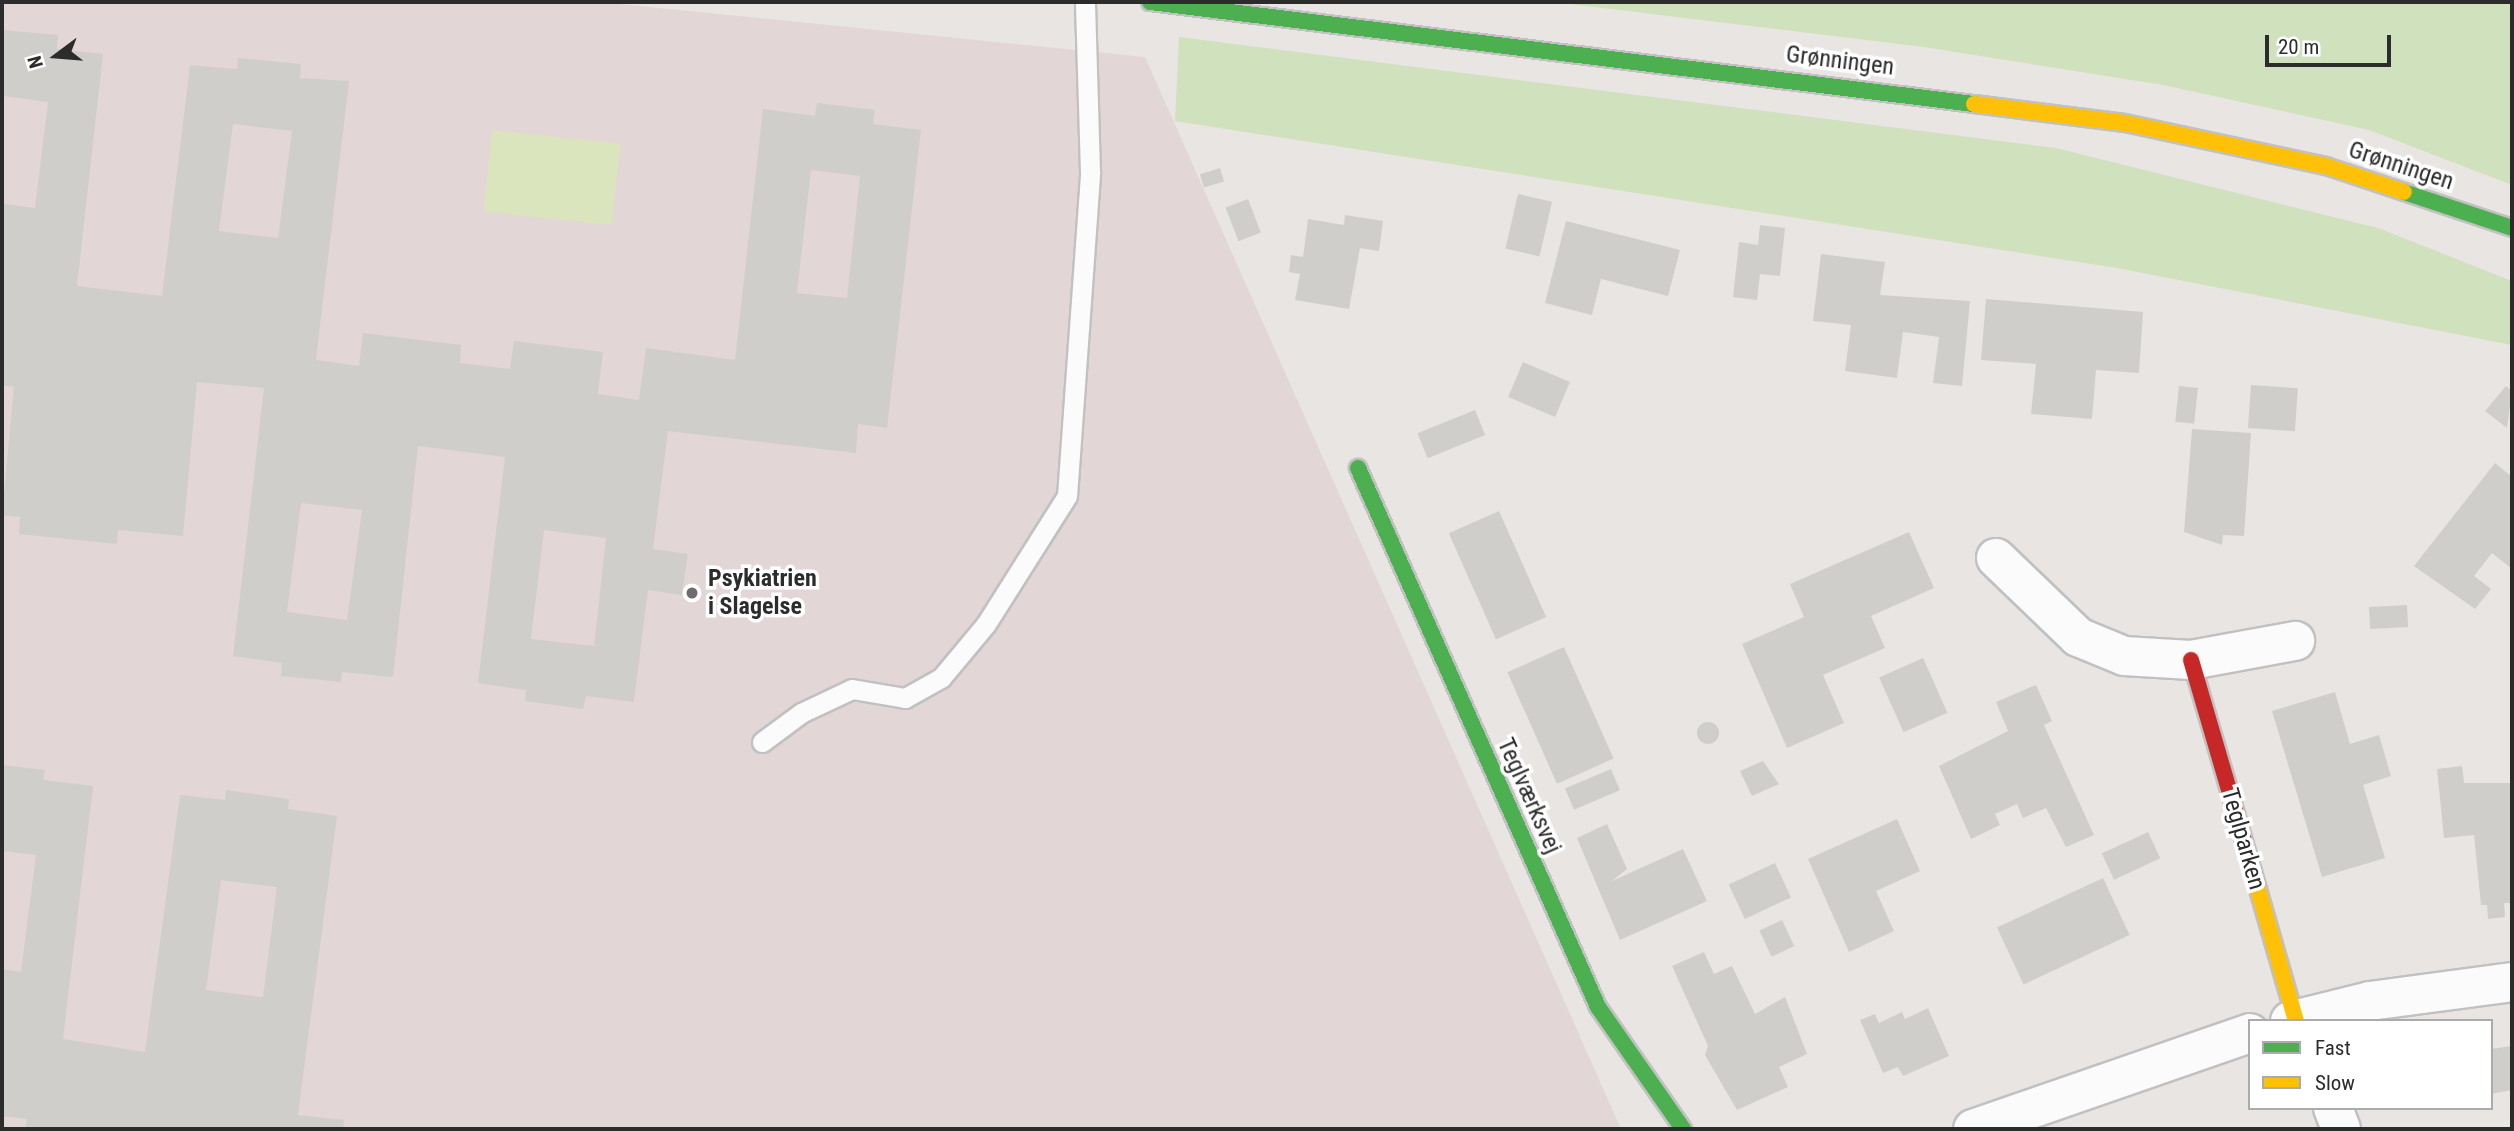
<!DOCTYPE html>
<html>
<head>
<meta charset="utf-8">
<style>
  body { margin:0 }
  #map { position:relative; width:2514px; height:1131px; overflow:hidden; background:#e9e5e2; font-family:"Roboto Condensed",sans-serif }
  div>[style] { position:absolute }
  .medical>* { inset:0; background:#e2d6d6 }
  .green>* { inset:0; background:#d0e1be }
  .pitch>* { inset:0; background:#dae4bd; transform-origin:0 0 }
  .building>* { inset:0; background:#d0cecb; transform-origin:0 0 }
  .round { border-radius:50% }
  .roads { filter:drop-shadow(2px 0 #c2c1c1) drop-shadow(-2px 0 #c2c1c1) drop-shadow(0 2px #c2c1c1) drop-shadow(0 -2px #c2c1c1) }
  .lane>* { height:19px; margin:-9.5px; padding:0 9.5px; transform-origin:9.5px; border-radius:9.5px; background:#fcfbfb }
  .street>* { height:38px; margin:-19px; padding:0 19px; transform-origin:19px; border-radius:19px; background:#fcfbfb }
  .fast>* { height:16px; margin:-8px; padding:0 8px; transform-origin:8px; border-radius:8px; background:#4caf50 }
  .slow>* { height:16px; margin:-8px; padding:0 8px; transform-origin:8px; border-radius:8px; background:#ffc107 }
  .jam>* { height:16px; margin:-8px; padding:0 8px; transform-origin:8px; border-radius:8px; background:#c62828 }
  .dots>* { width:19px; height:19px; translate:-50% -50%; box-sizing:border-box; border:4px solid #fff; border-radius:50% }
  span { translate:-50% -50%; white-space:nowrap; text-align:center; line-height:1.15; -webkit-text-stroke:7px #fff; paint-order:stroke }
  .street-label { font-size:24px; color:#2c2c2c }
  .poi-label { font-size:24px; color:#2c2c2c; font-weight:700 }
  .left { translate:0 -50%; text-align:left }
  .frame { position:absolute; inset:0; border:4px solid #2c2c2c; pointer-events:none }
  .legend { position:absolute; left:2248px; top:1019px; width:245px; height:91px; box-sizing:border-box; background:#fff; border:2px solid #ababab; margin:0; padding:9px 12px; list-style:none; font-size:21px; color:#2c2c2c }
  .legend li { display:flex; align-items:center; gap:14px; height:35px }
  .legend b { width:35px; border:2px solid #ababab }
  .north { position:absolute; left:21px; top:21px; width:70px; height:70px; -webkit-text-stroke:5px #fff; paint-order:stroke; rotate:254deg; font-size:19px; font-weight:700; line-height:28px; text-align:center; color:#2c2c2c }
  .north::after { content:''; display:block; margin:auto; width:24px; height:32px; background:#2c2c2c; clip-path:polygon(50% 0,100% 100%,50% 72%,0 100%) }
  .scale { position:absolute; left:2265px; top:35px; width:126px; height:32px; box-sizing:border-box; border:4px solid #2c2c2c; border-top:0; padding-left:9px; font-size:21px; line-height:24px; white-space:nowrap; color:#2c2c2c; -webkit-text-stroke:5px #fff; paint-order:stroke }
</style>
</head>
<body>
<div id="map">
  <div class="medical">
    <i style="clip-path:polygon(2px 2px,600px 2px,1145px 57px,1621px 1129px,2px 1129px)"></i>
  </div>
  <div class="green">
    <i style="clip-path:polygon(1553px 2px,2512px 2px,2512px 185px,2369px 130px,2163px 85px,1924px 47px)"></i>
    <i style="clip-path:polygon(1179px 37px,2056px 148px,2378px 228px,2512px 281px,2512px 345px,2117px 268px,1175px 121px)"></i>
  </div>
  <div class="pitch">
    <i style="left:492px;top:130px;width:129px;height:82px;rotate:6deg"></i>
  </div>
  <div class="building">
    <i style="clip-path:polygon(evenodd,2px 30px,58px 35px,57px 49px,103px 54px,77px 286px,162px 296px,190px 65px,237px 69px,238px 58px,301px 64px,300px 78px,349px 81px,316px 360px,359px 366px,363px 333px,461px 345px,460px 363px,510px 369px,514px 341px,603px 352px,598px 394px,639px 400px,646px 348px,735px 360px,763px 109px,815px 116px,817px 103px,875px 110px,873px 124px,921px 130px,887px 428px,858px 424px,856px 453px,668px 431px,653px 549px,688px 554px,682px 595px,648px 590px,634px 702px,586px 696px,583px 709px,525px 701px,526px 690px,478px 683px,505px 457px,418px 446px,393px 677px,342px 672px,341px 682px,281px 676px,282px 663px,233px 656px,264px 388px,197px 382px,183px 536px,118px 530px,117px 544px,19px 534px,20px 517px,2px 515px,14px 387px,2px 385px,2px 204px,35px 208px,48px 102px,2px 96px,2px 30px,233px 124px,292px 131px,278px 238px,219px 231px,233px 124px,2px 30px,811px 170px,860px 176px,847px 298px,797px 293px,811px 170px,2px 30px,301px 503px,362px 510px,347px 620px,287px 612px,301px 503px,2px 30px,544px 530px,606px 538px,594px 646px,531px 639px,544px 530px)"></i>
    <i style="left:1220px;top:168px;width:14px;height:21px;rotate:73deg"></i>
    <i style="left:1518px;top:194px;width:35px;height:56px;rotate:13deg"></i>
    <i style="left:1248px;top:199px;width:36px;height:24px;rotate:69deg"></i>
    <i style="clip-path:polygon(1345px 215px,1383px 221px,1379px 251px,1360px 248px,1349px 309px,1295px 300px,1300px 274px,1289px 272px,1291px 255px,1303px 257px,1308px 219px,1344px 225px)"></i>
    <i style="clip-path:polygon(1566px 221px,1680px 250px,1668px 296px,1601px 279px,1592px 315px,1545px 303px)"></i>
    <i style="clip-path:polygon(1760px 225px,1785px 228px,1780px 276px,1760px 274px,1757px 300px,1733px 297px,1739px 242px,1758px 245px)"></i>
    <i style="clip-path:polygon(1821px 254px,1885px 262px,1880px 295px,1970px 301px,1962px 386px,1933px 383px,1939px 337px,1903px 332px,1897px 378px,1845px 371px,1851px 325px,1813px 321px)"></i>
    <i style="clip-path:polygon(1986px 299px,2143px 312px,2139px 373px,2096px 370px,2092px 419px,2031px 414px,2036px 364px,1981px 360px)"></i>
    <i style="left:1523px;top:362px;width:51px;height:38px;rotate:23deg"></i>
    <i style="left:2251px;top:385px;width:47px;height:43px;rotate:4deg"></i>
    <i style="left:2179px;top:386px;width:19px;height:36px;rotate:6deg"></i>
    <i style="clip-path:polygon(2506px 386px,2512px 391px,2507px 428px,2485px 411px)"></i>
    <i style="left:1475px;top:410px;width:27px;height:62px;rotate:68deg"></i>
    <i style="clip-path:polygon(2192px 429px,2251px 433px,2244px 536px,2223px 535px,2222px 545px,2184px 532px)"></i>
    <i style="clip-path:polygon(2495px 463px,2512px 477px,2512px 569px,2492px 553px,2474px 576px,2491px 589px,2475px 609px,2414px 566px)"></i>
    <i style="left:1499px;top:511px;width:116px;height:55px;rotate:66deg"></i>
    <i style="clip-path:polygon(1909px 532px,1934px 588px,1871px 616px,1885px 648px,1823px 675px,1844px 723px,1787px 748px,1742px 644px,1804px 617px,1790px 584px)"></i>
    <i style="left:2407px;top:605px;width:22px;height:38px;rotate:87deg"></i>
    <i style="left:1564px;top:647px;width:122px;height:62px;rotate:66deg"></i>
    <i style="left:1923px;top:658px;width:60px;height:48px;rotate:66deg"></i>
    <i style="clip-path:polygon(2036px 685px,2052px 721px,2044px 725px,2094px 835px,2066px 847px,2046px 808px,2023px 818px,2017px 804px,1995px 814px,2000px 825px,1971px 839px,1939px 766px,2008px 731px,1996px 702px)"></i>
    <i style="clip-path:polygon(2335px 692px,2350px 744px,2379px 735px,2391px 776px,2363px 785px,2385px 858px,2322px 877px,2272px 711px)"></i>
    <i class="round" style="left:1697px;top:722px;width:22px;height:22px"></i>
    <i style="clip-path:polygon(1763px 761px,1779px 784px,1752px 796px,1740px 771px)"></i>
    <i style="clip-path:polygon(evenodd,2px 765px,45px 770px,43px 780px,93px 786px,63px 1039px,145px 1052px,180px 795px,225px 800px,226px 790px,289px 799px,288px 809px,337px 816px,298px 1115px,344px 1120px,343px 1129px,25px 1129px,27px 1119px,2px 1116px,2px 969px,21px 972px,36px 855px,2px 851px,2px 765px,221px 880px,277px 887px,263px 997px,206px 990px,221px 880px)"></i>
    <i style="clip-path:polygon(2462px 766px,2464px 783px,2512px 783px,2512px 903px,2504px 903px,2505px 917px,2488px 919px,2487px 905px,2481px 905px,2474px 835px,2444px 838px,2437px 769px)"></i>
    <i style="left:1611px;top:769px;width:23px;height:50px;rotate:67deg"></i>
    <i style="clip-path:polygon(1897px 819px,1920px 871px,1876px 891px,1894px 931px,1849px 952px,1808px 859px)"></i>
    <i style="clip-path:polygon(1607px 824px,1627px 869px,1612px 881px,1683px 849px,1707px 901px,1620px 940px,1577px 838px)"></i>
    <i style="left:2148px;top:832px;width:29px;height:51px;rotate:65deg"></i>
    <i style="left:1775px;top:863px;width:38px;height:51px;rotate:65deg"></i>
    <i style="left:2103px;top:878px;width:63px;height:117px;rotate:65deg"></i>
    <i style="left:1782px;top:920px;width:29px;height:25px;rotate:65deg"></i>
    <i style="clip-path:polygon(1704px 952px,1714px 974px,1732px 966px,1755px 1014px,1785px 997px,1807px 1054px,1779px 1067px,1788px 1087px,1737px 1110px,1705px 1055px,1708px 1046px,1672px 966px)"></i>
    <i style="clip-path:polygon(1928px 1008px,1949px 1056px,1903px 1076px,1898px 1067px,1883px 1073px,1860px 1020px,1875px 1014px,1879px 1023px,1902px 1012px,1905px 1019px)"></i>
    <i style="clip-path:polygon(2512px 1046px,2512px 1090px,2491px 1094px,2491px 1049px)"></i>
  </div>
  <div class="roads">
    <div class="lane">
      <i style="left:762px;top:742px;width:49px;rotate:-36.6deg"></i>
      <i style="left:801px;top:713px;width:56px;rotate:-25.2deg"></i>
      <i style="left:852px;top:689px;width:54px;rotate:9.6deg"></i>
      <i style="left:905px;top:698px;width:41px;rotate:-29.1deg"></i>
      <i style="left:941px;top:678px;width:70px;rotate:-50.2deg"></i>
      <i style="left:986px;top:624px;width:151px;rotate:-57.7deg"></i>
      <i style="left:1067px;top:496px;width:325px;rotate:-85.9deg"></i>
      <i style="left:1090px;top:172px;width:170px;rotate:-91.7deg"></i>
    </div>
    <div class="street">
      <i style="left:1996px;top:558px;width:114px;rotate:43.9deg"></i>
      <i style="left:2078px;top:637px;width:50px;rotate:22.4deg"></i>
      <i style="left:2124px;top:656px;width:67px;rotate:3.4deg"></i>
      <i style="left:2191px;top:660px;width:106px;rotate:-10.4deg"></i>
      <i style="left:2290px;top:1021px;width:82px;rotate:-14deg"></i>
      <i style="left:2370px;top:1001px;width:143px;rotate:-7.6deg"></i>
      <i style="left:2333px;top:1108px;width:22px;rotate:69deg"></i>
      <i style="left:1973px;top:1129px;width:293px;rotate:-19.1deg"></i>
    </div>
    <div class="fast">
      <i style="left:1150px;top:2px;width:830px;rotate:7.06deg"></i>
      <i style="left:2404px;top:192px;width:114px;rotate:18.4deg"></i>
      <i style="left:1358px;top:468px;width:590px;rotate:66deg"></i>
      <i style="left:1598px;top:1007px;width:149px;rotate:55.1deg"></i>
    </div>
    <div class="slow">
      <i style="left:1974px;top:104px;width:152px;rotate:7.2deg"></i>
      <i style="left:2125px;top:123px;width:206px;rotate:12.1deg"></i>
      <i style="left:2326px;top:166px;width:82px;rotate:18.4deg"></i>
      <i style="left:2253px;top:872px;width:155px;rotate:73.9deg"></i>
    </div>
    <div class="jam">
      <i style="left:2191px;top:660px;width:221px;rotate:73.7deg"></i>
    </div>
  </div>
  <div class="dots">
    <i style="left:692px;top:593px;background:#6e6d6c"></i>
  </div>
  <div class="street-label">
    <span style="left:1840px;top:61px;rotate:7deg">Grønningen</span>
    <span style="left:2401px;top:166px;rotate:18deg">Grønningen</span>
    <span style="left:1529px;top:796px;rotate:66deg">Teglværksvej</span>
    <span style="left:2243px;top:839px;rotate:74deg">Teglparken</span>
  </div>
  <div class="poi-label">
    <span class="left" style="left:708px;top:593px">Psykiatrien<br>i Slagelse</span>
  </div>
  <div class="frame"></div>
  <ul class="legend">
  <li><b style="height:9px;background:#4caf50"></b>Fast</li>
  <li><b style="height:9px;background:#ffc107"></b>Slow</li>
  </ul>
  <div class="north">N</div>
  <div class="scale">20 m</div>
</div>
</body>
</html>
